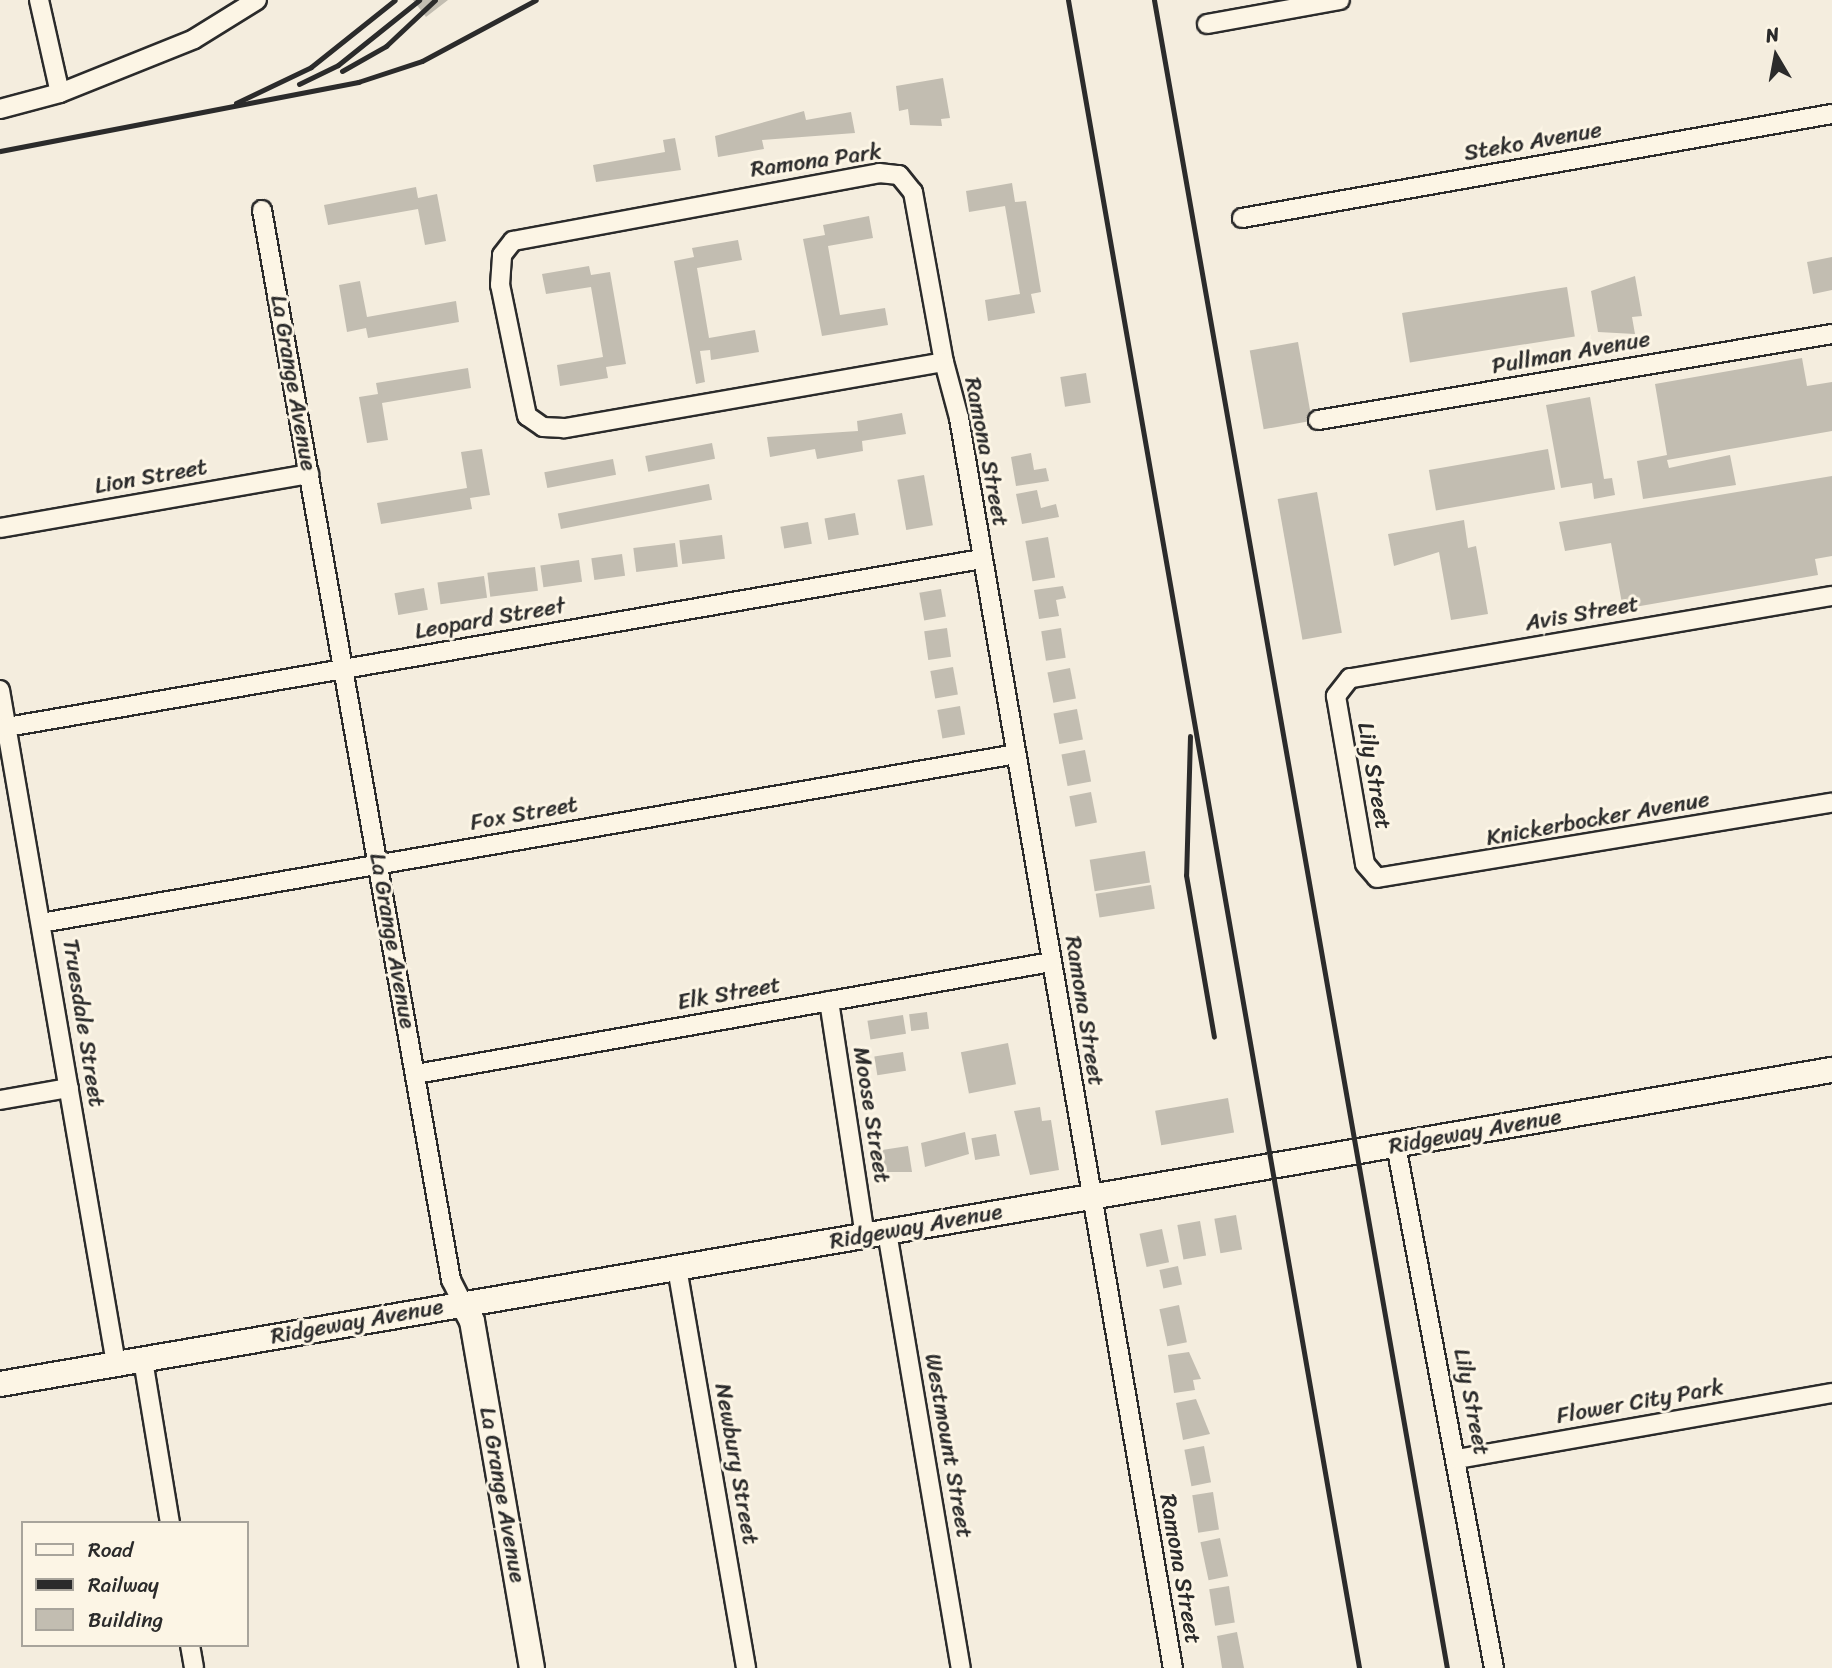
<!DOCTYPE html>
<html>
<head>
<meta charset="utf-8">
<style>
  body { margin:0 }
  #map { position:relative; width:1832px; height:1668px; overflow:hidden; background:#f4edde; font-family:Sriracha,sans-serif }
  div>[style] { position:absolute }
  .building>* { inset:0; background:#c2bdb1; transform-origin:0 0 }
  .roads { filter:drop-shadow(2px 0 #2b2b2b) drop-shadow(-2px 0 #2b2b2b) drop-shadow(0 2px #2b2b2b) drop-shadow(0 -2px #2b2b2b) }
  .street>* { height:18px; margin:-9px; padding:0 9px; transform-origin:9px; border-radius:9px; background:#fcf5e5 }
  .secondary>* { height:24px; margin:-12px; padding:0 12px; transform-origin:12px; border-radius:12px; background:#fcf5e5 }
  .rail>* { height:5px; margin:-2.5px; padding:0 2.5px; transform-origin:2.5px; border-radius:2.5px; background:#2b2b2b }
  span { translate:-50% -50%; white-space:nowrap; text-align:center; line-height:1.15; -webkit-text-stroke:6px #fcf5e5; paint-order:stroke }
  .street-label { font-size:23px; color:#2b2b2b }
  .legend { position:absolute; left:21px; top:1521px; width:228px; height:126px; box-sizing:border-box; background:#fcf5e5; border:2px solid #a8a49b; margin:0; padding:9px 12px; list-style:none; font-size:21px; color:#2b2b2b }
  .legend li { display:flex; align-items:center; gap:14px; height:35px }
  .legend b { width:35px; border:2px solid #a8a49b }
  .north { position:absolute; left:1741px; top:21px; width:70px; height:70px; -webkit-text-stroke:5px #fcf5e5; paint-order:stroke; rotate:350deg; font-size:19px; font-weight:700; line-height:28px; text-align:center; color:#2b2b2b }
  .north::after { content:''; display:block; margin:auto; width:24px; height:32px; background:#2b2b2b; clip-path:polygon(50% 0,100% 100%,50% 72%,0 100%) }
</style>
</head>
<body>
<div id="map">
  <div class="building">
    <i style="clip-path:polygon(413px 0,448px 0,426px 17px)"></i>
    <i style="clip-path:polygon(943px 78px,950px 118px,941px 119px,942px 126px,910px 125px,908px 109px,899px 111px,896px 86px)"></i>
    <i style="clip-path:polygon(804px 111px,806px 120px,851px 112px,855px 133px,762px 140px,764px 149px,718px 157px,715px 136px)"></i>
    <i style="clip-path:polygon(675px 138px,681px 170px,596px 182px,593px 165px,665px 152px,663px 140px)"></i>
    <i style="clip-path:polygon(1012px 183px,1015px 202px,1026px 201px,1041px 292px,1031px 294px,1035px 313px,988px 321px,985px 300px,1020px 294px,1005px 206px,969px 212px,966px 191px)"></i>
    <i style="clip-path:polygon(416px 187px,418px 198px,437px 194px,446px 241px,425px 245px,418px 209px,328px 225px,324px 205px)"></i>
    <i style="clip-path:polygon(869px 216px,873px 238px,828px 246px,840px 315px,885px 308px,888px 325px,822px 336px,803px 239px,825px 235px,823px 225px)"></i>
    <i style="clip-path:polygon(738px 240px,742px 260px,697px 268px,709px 338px,755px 330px,759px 352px,711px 360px,710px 350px,700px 351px,705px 382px,696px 384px,674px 261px,694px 257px,692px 248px)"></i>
    <i style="clip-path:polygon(1832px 257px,1832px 290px,1813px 294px,1807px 262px)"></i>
    <i style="clip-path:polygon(589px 266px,591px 275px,610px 272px,626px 364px,606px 367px,608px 378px,560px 386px,557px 365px,603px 357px,591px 287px,546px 294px,542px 274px)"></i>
    <i style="clip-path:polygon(1635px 276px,1642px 316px,1632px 317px,1635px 334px,1598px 332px,1591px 291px)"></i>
    <i style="clip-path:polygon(360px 281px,367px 317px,456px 301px,459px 322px,368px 338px,366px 328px,347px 332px,339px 285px)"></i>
    <i style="left:1567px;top:287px;width:50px;height:167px;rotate:81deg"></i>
    <i style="left:1298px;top:342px;width:80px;height:49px;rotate:80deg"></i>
    <i style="clip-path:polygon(1802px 358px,1807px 386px,1832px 382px,1832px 431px,1667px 460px,1669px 468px,1730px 455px,1736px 485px,1643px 499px,1637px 461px,1667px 455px,1655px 384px)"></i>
    <i style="clip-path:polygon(468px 368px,471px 388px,382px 403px,388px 440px,367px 443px,359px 397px,378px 394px,376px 383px)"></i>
    <i style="left:1086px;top:373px;width:30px;height:26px;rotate:81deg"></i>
    <i style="clip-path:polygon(1590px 397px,1604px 479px,1612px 478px,1615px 495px,1594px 499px,1592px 483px,1561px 488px,1546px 405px)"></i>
    <i style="clip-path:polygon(902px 413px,906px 434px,862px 441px,863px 451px,817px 459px,815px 449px,770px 457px,767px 437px,858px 431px,857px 421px)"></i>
    <i style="left:712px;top:443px;width:16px;height:68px;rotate:79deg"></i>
    <i style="clip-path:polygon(482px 449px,490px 495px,470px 498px,472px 509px,381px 524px,377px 503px,467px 488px,461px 452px)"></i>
    <i style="left:1548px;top:449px;width:41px;height:121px;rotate:80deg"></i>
    <i style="clip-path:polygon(1031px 453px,1034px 470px,1046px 468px,1049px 481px,1016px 486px,1011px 457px)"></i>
    <i style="left:613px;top:459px;width:16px;height:70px;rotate:79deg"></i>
    <i style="left:924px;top:475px;width:51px;height:27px;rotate:80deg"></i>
    <i style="clip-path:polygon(1832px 476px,1832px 556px,1815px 559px,1818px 575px,1623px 609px,1611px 543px,1565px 551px,1559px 522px)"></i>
    <i style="left:709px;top:484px;width:16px;height:154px;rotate:79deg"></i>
    <i style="clip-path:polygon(1037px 490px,1041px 508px,1056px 504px,1059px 517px,1022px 524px,1016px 494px)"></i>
    <i style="left:1317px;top:492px;width:143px;height:40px;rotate:80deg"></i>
    <i style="left:855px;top:513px;width:22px;height:31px;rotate:80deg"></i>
    <i style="clip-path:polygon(1464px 520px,1468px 548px,1476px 546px,1488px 614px,1451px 620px,1439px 552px,1394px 566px,1388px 534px)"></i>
    <i style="left:808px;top:522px;width:22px;height:28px;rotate:80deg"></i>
    <i style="left:722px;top:535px;width:24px;height:43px;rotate:83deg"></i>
    <i style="left:1048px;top:537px;width:41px;height:23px;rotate:80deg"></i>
    <i style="left:675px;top:543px;width:24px;height:42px;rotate:83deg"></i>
    <i style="left:622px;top:554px;width:22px;height:31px;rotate:82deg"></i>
    <i style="left:579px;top:560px;width:22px;height:39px;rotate:82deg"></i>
    <i style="left:535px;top:567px;width:24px;height:48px;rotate:83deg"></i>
    <i style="left:484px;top:576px;width:22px;height:47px;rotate:82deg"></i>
    <i style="clip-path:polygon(1063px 586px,1066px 598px,1056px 600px,1059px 616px,1039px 619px,1034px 590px)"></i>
    <i style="left:424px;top:588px;width:22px;height:30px;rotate:80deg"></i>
    <i style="left:941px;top:589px;width:28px;height:22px;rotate:80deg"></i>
    <i style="left:947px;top:628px;width:29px;height:23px;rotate:82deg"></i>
    <i style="left:1061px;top:628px;width:30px;height:20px;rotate:81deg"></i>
    <i style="left:953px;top:667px;width:28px;height:23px;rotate:80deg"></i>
    <i style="left:1070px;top:668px;width:31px;height:23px;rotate:79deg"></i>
    <i style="left:960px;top:706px;width:29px;height:23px;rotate:80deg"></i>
    <i style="left:1077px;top:709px;width:31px;height:24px;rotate:79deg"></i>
    <i style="left:1085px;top:750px;width:32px;height:24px;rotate:79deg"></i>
    <i style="left:1091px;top:792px;width:31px;height:22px;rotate:79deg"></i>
    <i style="left:1145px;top:851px;width:32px;height:56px;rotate:81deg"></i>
    <i style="left:1151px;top:885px;width:24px;height:56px;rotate:81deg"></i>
    <i style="left:927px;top:1012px;width:17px;height:18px;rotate:83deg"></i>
    <i style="left:903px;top:1015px;width:19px;height:36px;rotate:81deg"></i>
    <i style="left:1008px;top:1043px;width:42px;height:48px;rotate:79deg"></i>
    <i style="left:903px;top:1052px;width:19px;height:29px;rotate:81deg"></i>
    <i style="left:1228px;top:1098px;width:35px;height:74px;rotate:80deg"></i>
    <i style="clip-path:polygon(1040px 1107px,1042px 1121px,1051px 1120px,1059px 1170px,1030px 1175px,1014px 1111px)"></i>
    <i style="clip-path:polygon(965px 1132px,969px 1154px,925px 1167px,921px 1143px)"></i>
    <i style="left:996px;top:1134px;width:22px;height:25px;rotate:80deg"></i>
    <i style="clip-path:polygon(908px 1146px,912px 1172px,885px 1172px,882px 1150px)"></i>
    <i style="left:1236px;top:1215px;width:35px;height:22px;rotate:80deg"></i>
    <i style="left:1200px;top:1221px;width:35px;height:23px;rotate:80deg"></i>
    <i style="left:1162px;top:1229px;width:34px;height:23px;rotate:78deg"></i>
    <i style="left:1178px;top:1266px;width:19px;height:19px;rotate:78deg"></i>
    <i style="left:1179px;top:1305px;width:38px;height:20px;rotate:78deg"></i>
    <i style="clip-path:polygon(1189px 1352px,1201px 1379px,1193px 1380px,1195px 1390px,1174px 1393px,1168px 1355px)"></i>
    <i style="clip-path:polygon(1196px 1399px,1210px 1434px,1183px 1440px,1176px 1403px)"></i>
    <i style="left:1204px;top:1446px;width:37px;height:20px;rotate:79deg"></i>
    <i style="left:1213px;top:1492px;width:38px;height:21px;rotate:81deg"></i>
    <i style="left:1220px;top:1538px;width:39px;height:20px;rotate:78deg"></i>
    <i style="left:1229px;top:1586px;width:37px;height:20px;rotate:81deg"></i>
    <i style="clip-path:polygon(1237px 1632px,1244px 1668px,1222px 1668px,1217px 1636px)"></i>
  </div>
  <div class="roads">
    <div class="street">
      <i style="left:39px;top:0;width:95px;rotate:77.3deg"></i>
      <i style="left:1207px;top:24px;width:135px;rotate:-10.2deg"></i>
      <i style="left:0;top:109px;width:62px;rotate:-14.9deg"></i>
      <i style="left:60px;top:93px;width:144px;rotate:-21.9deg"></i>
      <i style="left:194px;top:39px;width:74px;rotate:-31.8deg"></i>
      <i style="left:879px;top:173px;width:20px;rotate:6deg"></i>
      <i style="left:899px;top:175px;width:22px;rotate:51deg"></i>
      <i style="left:913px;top:192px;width:173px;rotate:79.7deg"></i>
      <i style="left:944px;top:362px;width:386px;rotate:170.1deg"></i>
      <i style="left:564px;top:428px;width:21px;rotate:-177deg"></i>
      <i style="left:543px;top:427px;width:19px;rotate:-145deg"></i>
      <i style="left:527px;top:416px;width:134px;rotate:-101.6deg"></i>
      <i style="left:500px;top:285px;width:30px;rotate:-86deg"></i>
      <i style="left:502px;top:255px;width:18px;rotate:-52deg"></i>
      <i style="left:513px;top:241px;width:372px;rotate:-10.5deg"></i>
      <i style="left:262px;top:210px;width:1087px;rotate:79.98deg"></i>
      <i style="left:451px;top:1280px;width:27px;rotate:63deg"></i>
      <i style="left:1242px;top:218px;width:599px;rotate:-10deg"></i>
      <i style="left:944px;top:362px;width:58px;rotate:75deg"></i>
      <i style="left:959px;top:418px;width:1268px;rotate:80.29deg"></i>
      <i style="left:1318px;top:420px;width:521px;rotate:-9.5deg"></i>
      <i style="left:0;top:528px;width:314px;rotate:-9.9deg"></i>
      <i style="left:1832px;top:596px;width:489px;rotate:170.3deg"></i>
      <i style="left:1350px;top:678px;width:23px;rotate:128deg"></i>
      <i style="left:1336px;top:696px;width:170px;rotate:80.2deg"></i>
      <i style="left:1365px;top:864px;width:18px;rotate:49deg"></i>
      <i style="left:1377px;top:878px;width:461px;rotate:-9.4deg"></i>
      <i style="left:0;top:690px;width:684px;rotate:80.23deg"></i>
      <i style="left:7px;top:727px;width:989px;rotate:-9.78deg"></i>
      <i style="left:41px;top:923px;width:990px;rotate:-9.83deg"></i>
      <i style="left:829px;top:1001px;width:238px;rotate:81.3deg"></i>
      <i style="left:416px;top:1074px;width:645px;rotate:-10deg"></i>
      <i style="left:0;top:1100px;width:70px;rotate:-9.9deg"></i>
      <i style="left:1396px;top:1145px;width:532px;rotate:79.39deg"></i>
      <i style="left:887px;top:1232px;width:442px;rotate:80.4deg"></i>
      <i style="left:677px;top:1268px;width:406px;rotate:80.2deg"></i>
      <i style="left:143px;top:1360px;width:165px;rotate:80.6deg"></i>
      <i style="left:1457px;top:1459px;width:381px;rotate:-10deg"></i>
      <i style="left:190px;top:1645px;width:23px;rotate:80deg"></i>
    </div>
    <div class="secondary">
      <i style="left:463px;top:1304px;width:19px;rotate:62deg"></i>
      <i style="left:472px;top:1321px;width:352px;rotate:80.2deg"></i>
      <i style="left:0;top:1384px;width:1859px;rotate:-9.73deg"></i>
    </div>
  </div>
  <div class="rail">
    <i style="left:1068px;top:0;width:1693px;rotate:80.1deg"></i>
    <i style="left:1154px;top:0;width:1694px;rotate:80.04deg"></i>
    <i style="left:342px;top:71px;width:51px;rotate:-29.6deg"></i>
    <i style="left:386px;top:46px;width:67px;rotate:-43.2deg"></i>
    <i style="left:299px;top:84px;width:43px;rotate:-26deg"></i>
    <i style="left:338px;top:65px;width:104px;rotate:-38.7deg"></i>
    <i style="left:236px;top:103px;width:83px;rotate:-25.6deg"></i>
    <i style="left:311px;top:67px;width:107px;rotate:-38.6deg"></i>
    <i style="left:0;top:151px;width:365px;rotate:-10.9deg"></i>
    <i style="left:358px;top:82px;width:67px;rotate:-18.2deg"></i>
    <i style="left:422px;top:61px;width:129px;rotate:-28.2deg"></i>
    <i style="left:1190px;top:736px;width:139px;rotate:91.6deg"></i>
    <i style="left:1186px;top:875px;width:164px;rotate:80.2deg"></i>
  </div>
  <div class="street-label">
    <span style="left:1533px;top:142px;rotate:-10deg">Steko Avenue</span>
    <span style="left:816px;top:161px;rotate:-8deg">Ramona Park</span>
    <span style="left:1571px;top:353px;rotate:-10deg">Pullman Avenue</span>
    <span style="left:293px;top:383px;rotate:80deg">La Grange Avenue</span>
    <span style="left:986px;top:452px;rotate:79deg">Ramona Street</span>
    <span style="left:151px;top:477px;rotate:-10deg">Lion Street</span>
    <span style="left:1582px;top:614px;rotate:-10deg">Avis Street</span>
    <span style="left:490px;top:619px;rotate:-10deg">Leopard Street</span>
    <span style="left:1374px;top:776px;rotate:80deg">Lily Street</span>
    <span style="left:524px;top:814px;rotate:-10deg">Fox Street</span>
    <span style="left:1598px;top:819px;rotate:-10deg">Knickerbocker Avenue</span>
    <span style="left:392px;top:941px;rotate:80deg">La Grange Avenue</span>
    <span style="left:729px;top:994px;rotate:-10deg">Elk Street</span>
    <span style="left:1084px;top:1011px;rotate:81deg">Ramona Street</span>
    <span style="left:83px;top:1023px;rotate:81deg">Truesdale Street</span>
    <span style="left:871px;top:1115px;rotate:81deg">Moose Street</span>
    <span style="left:1475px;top:1132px;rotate:-10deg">Ridgeway Avenue</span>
    <span style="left:916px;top:1227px;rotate:-10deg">Ridgeway Avenue</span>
    <span style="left:357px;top:1322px;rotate:-10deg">Ridgeway Avenue</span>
    <span style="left:1471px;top:1402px;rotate:79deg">Lily Street</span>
    <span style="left:1640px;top:1402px;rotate:-10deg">Flower City Park</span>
    <span style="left:948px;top:1446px;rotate:80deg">Westmount Street</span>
    <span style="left:736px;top:1464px;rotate:80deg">Newbury Street</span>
    <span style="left:502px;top:1495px;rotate:80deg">La Grange Avenue</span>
    <span style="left:1180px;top:1569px;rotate:80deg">Ramona Street</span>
  </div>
  <ul class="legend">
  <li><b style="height:9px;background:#fcf5e5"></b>Road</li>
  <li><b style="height:9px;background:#2b2b2b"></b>Railway</li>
  <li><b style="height:19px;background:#c2bdb1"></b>Building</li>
  </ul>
  <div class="north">N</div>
</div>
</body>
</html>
